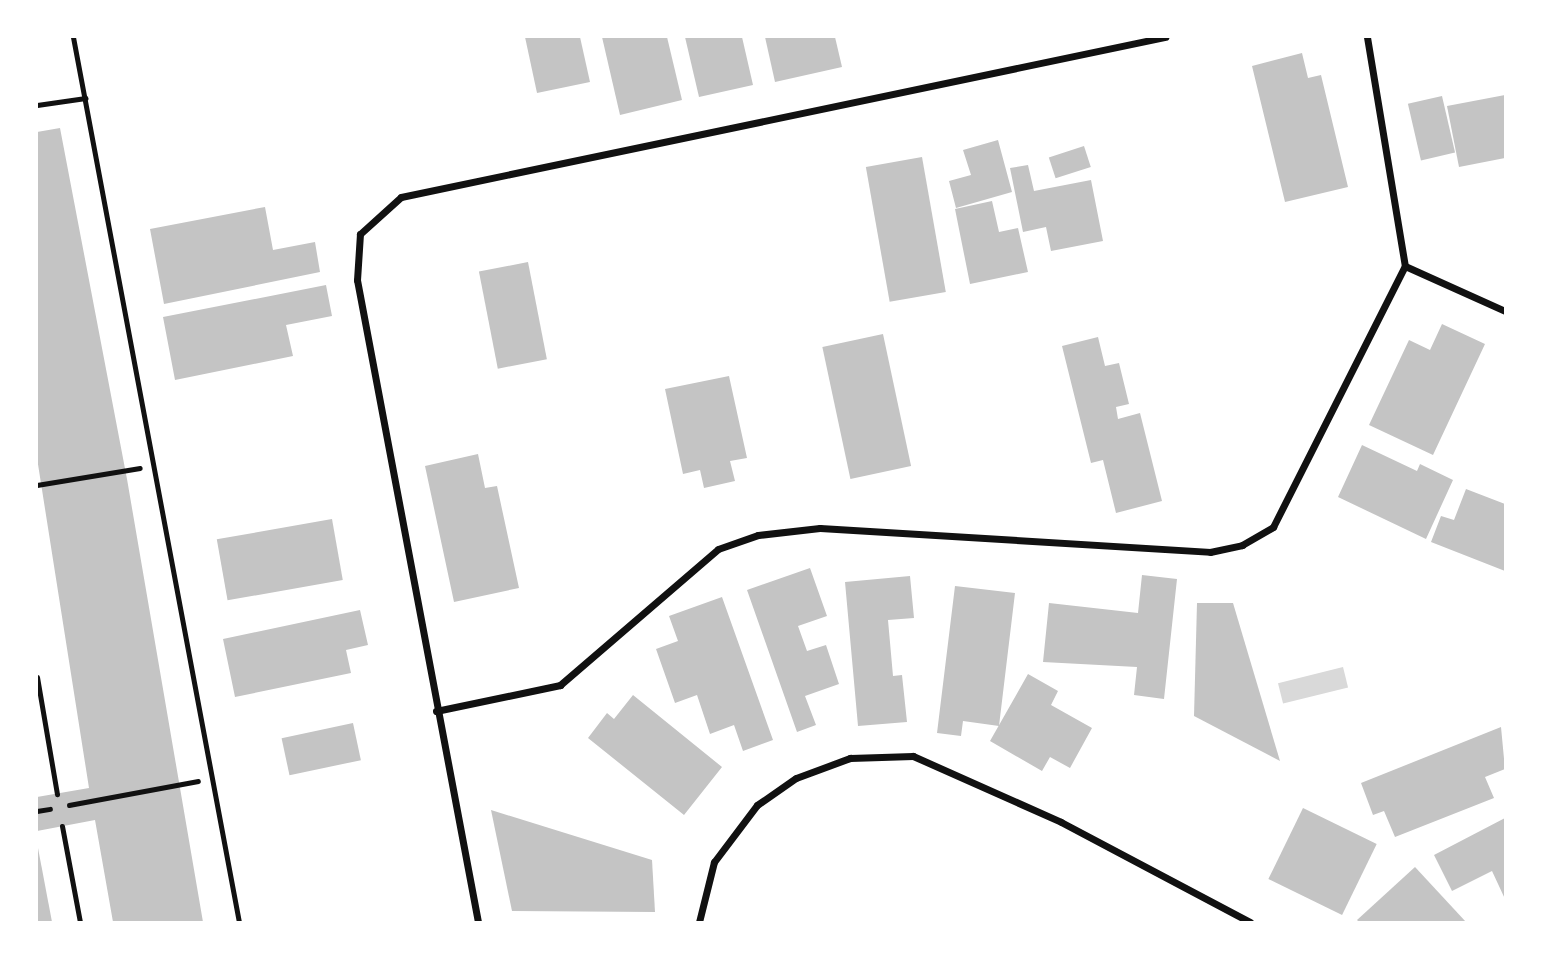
<!DOCTYPE html>
<html>
<head>
<meta charset="utf-8">
<style>
  body { margin:0 }
  #map { position:relative; width:1542px; height:959px; overflow:hidden; background:#fff; font-family:Raleway,sans-serif }
  div>[style] { position:absolute }
  .water>* { inset:0; background:#d9d9d9; transform-origin:0 0 }
  .building>* { inset:0; background:#c4c4c4; transform-origin:0 0 }
  .path>* { height:4.5px; margin:-2.25px; padding:0 2.25px; transform-origin:2.25px; border-radius:2.25px; background:#111 }
  .service>* { height:5px; margin:-2.5px; padding:0 2.5px; transform-origin:2.5px; border-radius:2.5px; background:#111 }
  .minor>* { height:7px; margin:-3.5px; padding:0 3.5px; transform-origin:3.5px; border-radius:3.5px; background:#111 }
  span { translate:-50% -50%; white-space:nowrap; text-align:center; line-height:1.15; -webkit-text-stroke:6px #fff; paint-order:stroke }
  .frame { position:absolute; inset:0; border:38px solid #fff; pointer-events:none }
</style>
</head>
<body>
<div id="map">
  <div class="water">
    <i style="left:1343px;top:667px;width:21px;height:67px;rotate:76deg"></i>
  </div>
  <div class="building">
    <i style="clip-path:polygon(525px 37px,580px 37px,590px 82px,537px 93px)"></i>
    <i style="clip-path:polygon(602px 37px,667px 37px,682px 100px,620px 115px)"></i>
    <i style="clip-path:polygon(685px 37px,742px 37px,753px 85px,699px 97px)"></i>
    <i style="clip-path:polygon(765px 37px,835px 37px,842px 67px,775px 82px)"></i>
    <i style="clip-path:polygon(1302px 53px,1308px 78px,1321px 75px,1348px 187px,1285px 202px,1252px 66px)"></i>
    <i style="clip-path:polygon(1505px 95px,1505px 158px,1459px 167px,1447px 106px)"></i>
    <i style="left:1442px;top:96px;width:58px;height:35px;rotate:77deg"></i>
    <i style="clip-path:polygon(60px 128px,127px 479px,203px 922px,113px 922px,95px 820px,37px 831px,37px 797px,89px 788px,37px 458px,37px 132px)"></i>
    <i style="clip-path:polygon(998px 140px,1012px 192px,956px 208px,949px 181px,971px 175px,963px 150px)"></i>
    <i style="left:1084px;top:146px;width:22px;height:37px;rotate:72deg"></i>
    <i style="left:922px;top:157px;width:137px;height:57px;rotate:80deg"></i>
    <i style="clip-path:polygon(1028px 165px,1034px 191px,1091px 180px,1103px 241px,1051px 251px,1046px 227px,1023px 232px,1010px 168px)"></i>
    <i style="clip-path:polygon(992px 201px,999px 232px,1018px 228px,1028px 272px,970px 284px,955px 209px)"></i>
    <i style="clip-path:polygon(265px 207px,273px 250px,315px 242px,320px 272px,164px 304px,150px 229px)"></i>
    <i style="left:528px;top:262px;width:99px;height:50px;rotate:79deg"></i>
    <i style="clip-path:polygon(326px 285px,332px 316px,286px 325px,293px 356px,175px 380px,163px 317px)"></i>
    <i style="clip-path:polygon(1442px 324px,1485px 344px,1433px 455px,1369px 425px,1409px 340px,1430px 350px)"></i>
    <i style="left:883px;top:334px;width:135px;height:62px;rotate:78deg"></i>
    <i style="clip-path:polygon(1098px 337px,1105px 366px,1119px 363px,1129px 404px,1116px 407px,1118px 419px,1140px 413px,1162px 501px,1116px 513px,1103px 460px,1091px 463px,1062px 346px)"></i>
    <i style="clip-path:polygon(729px 376px,747px 458px,730px 461px,735px 481px,704px 488px,700px 470px,683px 474px,665px 389px)"></i>
    <i style="clip-path:polygon(1362px 445px,1417px 471px,1420px 464px,1453px 480px,1426px 539px,1338px 497px)"></i>
    <i style="clip-path:polygon(478px 454px,485px 488px,497px 486px,519px 588px,454px 602px,425px 466px)"></i>
    <i style="clip-path:polygon(1466px 489px,1505px 504px,1505px 571px,1431px 542px,1441px 516px,1454px 520px)"></i>
    <i style="left:332px;top:519px;width:62px;height:117px;rotate:80deg"></i>
    <i style="clip-path:polygon(810px 568px,827px 616px,798px 626px,807px 651px,826px 645px,839px 684px,805px 696px,816px 725px,797px 732px,747px 590px)"></i>
    <i style="clip-path:polygon(1142px 575px,1177px 579px,1164px 699px,1134px 695px,1137px 667px,1043px 662px,1049px 603px,1138px 613px)"></i>
    <i style="clip-path:polygon(910px 576px,914px 618px,888px 620px,893px 676px,902px 675px,907px 722px,858px 726px,845px 582px)"></i>
    <i style="clip-path:polygon(955px 586px,1015px 593px,999px 726px,963px 721px,961px 736px,937px 733px)"></i>
    <i style="clip-path:polygon(722px 597px,773px 740px,743px 751px,734px 725px,710px 734px,697px 695px,675px 703px,656px 649px,678px 641px,669px 616px)"></i>
    <i style="clip-path:polygon(1197px 603px,1233px 603px,1280px 761px,1194px 716px)"></i>
    <i style="clip-path:polygon(360px 610px,368px 645px,346px 650px,351px 673px,235px 697px,223px 639px)"></i>
    <i style="clip-path:polygon(1028px 674px,1058px 691px,1051px 705px,1092px 728px,1070px 768px,1050px 757px,1042px 771px,990px 741px)"></i>
    <i style="clip-path:polygon(633px 695px,722px 767px,684px 815px,588px 738px,607px 713px,614px 719px)"></i>
    <i style="left:353px;top:723px;width:38px;height:73px;rotate:78deg"></i>
    <i style="clip-path:polygon(1501px 727px,1505px 769px,1485px 777px,1494px 798px,1395px 837px,1384px 811px,1373px 815px,1361px 783px)"></i>
    <i style="left:1303px;top:808px;width:82px;height:79px;rotate:26deg"></i>
    <i style="clip-path:polygon(491px 810px,652px 860px,655px 912px,512px 911px)"></i>
    <i style="clip-path:polygon(1505px 818px,1505px 899px,1492px 871px,1452px 891px,1434px 855px)"></i>
    <i style="clip-path:polygon(37px 848px,38px 848px,52px 922px,37px 922px)"></i>
    <i style="clip-path:polygon(1415px 867px,1466px 922px,1359px 922px,1357px 920px)"></i>
  </div>
  <div class="path">
    <i style="left:37px;top:485px;width:104px;rotate:-9.4deg"></i>
    <i style="left:69px;top:805px;width:131px;rotate:-10.5deg"></i>
    <i style="left:37px;top:811px;width:13px;rotate:-9deg"></i>
  </div>
  <div class="service">
    <i style="left:73px;top:37px;width:900px;rotate:79.38deg"></i>
    <i style="left:37px;top:105px;width:49px;rotate:-8.1deg"></i>
    <i style="left:37px;top:677px;width:119px;rotate:80.3deg"></i>
    <i style="left:62px;top:826px;width:98px;rotate:79.4deg"></i>
  </div>
  <div class="minor">
    <i style="left:1367px;top:37px;width:232px;rotate:80.6deg"></i>
    <i style="left:1405px;top:266px;width:110px;rotate:24.2deg"></i>
    <i style="left:436px;top:711px;width:127px;rotate:-11.8deg"></i>
    <i style="left:560px;top:685px;width:208px;rotate:-40.7deg"></i>
    <i style="left:718px;top:549px;width:42px;rotate:-19.3deg"></i>
    <i style="left:758px;top:535px;width:62px;rotate:-6.4deg"></i>
    <i style="left:820px;top:528px;width:391px;rotate:3.5deg"></i>
    <i style="left:1210px;top:552px;width:33px;rotate:-12deg"></i>
    <i style="left:1242px;top:545px;width:36px;rotate:-30deg"></i>
    <i style="left:1273px;top:527px;width:292px;rotate:-63.2deg"></i>
    <i style="left:478px;top:922px;width:653px;rotate:-100.67deg"></i>
    <i style="left:357px;top:280px;width:46px;rotate:-86.3deg"></i>
    <i style="left:360px;top:234px;width:55px;rotate:-42.1deg"></i>
    <i style="left:401px;top:197px;width:781px;rotate:-11.83deg"></i>
    <i style="left:699px;top:922px;width:62px;rotate:-76deg"></i>
    <i style="left:714px;top:862px;width:71px;rotate:-53deg"></i>
    <i style="left:757px;top:805px;width:47px;rotate:-34.7deg"></i>
    <i style="left:796px;top:778px;width:58px;rotate:-20.3deg"></i>
    <i style="left:850px;top:758px;width:63px;rotate:-1.8deg"></i>
    <i style="left:913px;top:756px;width:162px;rotate:24deg"></i>
    <i style="left:1061px;top:822px;width:214px;rotate:27.9deg"></i>
  </div>
  <div class="frame"></div>
</div>
</body>
</html>
